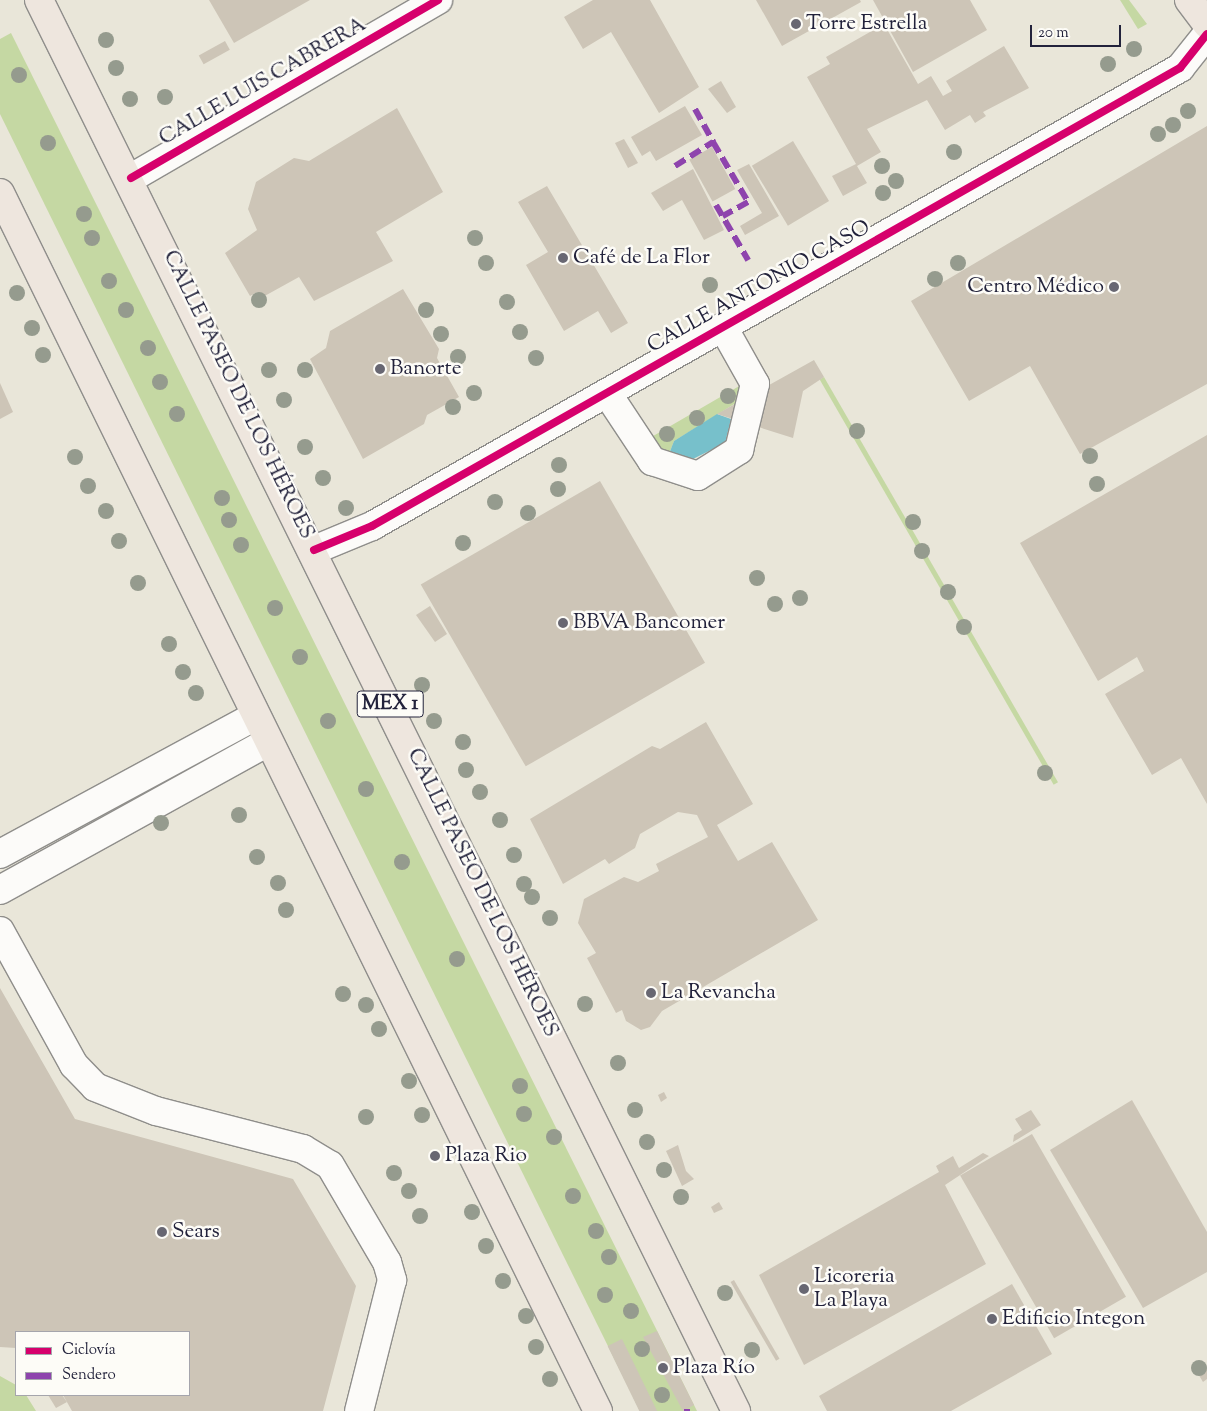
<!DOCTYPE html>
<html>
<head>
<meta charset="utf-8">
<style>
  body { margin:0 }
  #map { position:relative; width:1207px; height:1411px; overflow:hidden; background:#e9e6d9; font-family:"Sorts Mill Goudy",serif }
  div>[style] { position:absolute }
  .green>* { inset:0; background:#c5d8a3; transform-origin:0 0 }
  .water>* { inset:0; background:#77c0cb }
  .building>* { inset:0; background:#cdc5b7; transform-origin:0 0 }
  .roads { filter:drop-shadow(1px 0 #8f8e8b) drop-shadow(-1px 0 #8f8e8b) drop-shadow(0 1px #8f8e8b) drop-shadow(0 -1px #8f8e8b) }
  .minor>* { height:28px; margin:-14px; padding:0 14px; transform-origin:14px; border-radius:14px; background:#fcfbf9 }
  .major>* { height:28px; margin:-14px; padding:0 14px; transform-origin:14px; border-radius:14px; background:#eee6de }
  .quiet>* { height:6px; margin-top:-3px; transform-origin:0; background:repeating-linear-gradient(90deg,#8e44ad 0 12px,transparent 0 18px) }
  .cycleway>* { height:8px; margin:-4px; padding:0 4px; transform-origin:4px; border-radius:4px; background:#d6006c }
  .trees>* { width:16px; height:16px; margin:-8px; border-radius:50%; background:#959b8e }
  .dots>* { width:14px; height:14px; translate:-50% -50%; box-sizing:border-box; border:2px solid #fdfcf7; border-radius:50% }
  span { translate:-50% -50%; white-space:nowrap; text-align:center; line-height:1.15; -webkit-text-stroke:5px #fdfcf7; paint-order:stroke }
  .shield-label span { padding:1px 4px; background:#fdfcf7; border:1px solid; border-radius:4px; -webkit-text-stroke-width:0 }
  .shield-label { font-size:20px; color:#22223b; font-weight:700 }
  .poi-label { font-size:21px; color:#22223b }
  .left { translate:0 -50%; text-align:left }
  .right { translate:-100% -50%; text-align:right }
  .street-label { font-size:21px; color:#22223b }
  .legend { position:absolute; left:15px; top:1331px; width:175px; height:65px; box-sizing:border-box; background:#fdfcf7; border:1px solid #a5a5ac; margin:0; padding:6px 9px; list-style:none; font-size:15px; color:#22223b }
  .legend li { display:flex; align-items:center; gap:10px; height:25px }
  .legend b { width:25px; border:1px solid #a5a5ac }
  .scale { position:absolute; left:1030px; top:25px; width:91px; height:22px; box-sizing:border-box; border:2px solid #22223b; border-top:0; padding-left:6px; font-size:15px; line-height:18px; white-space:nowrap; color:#22223b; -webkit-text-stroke:4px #fdfcf7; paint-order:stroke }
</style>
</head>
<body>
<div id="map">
  <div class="green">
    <i style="clip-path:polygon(1120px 0,1129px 0,1147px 24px,1138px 29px)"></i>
    <i style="clip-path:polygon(11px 33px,697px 1411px,640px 1411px,0 114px,0 39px)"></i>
    <i style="left:824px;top:377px;width:468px;height:5px;rotate:60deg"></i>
    <i style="clip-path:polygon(741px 385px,736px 403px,674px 441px,669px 454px,656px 450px,648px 439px)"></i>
    <i style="clip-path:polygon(0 1376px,16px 1385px,16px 1395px,26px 1395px,36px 1411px,0 1411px)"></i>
  </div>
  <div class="water">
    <i style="clip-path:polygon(717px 414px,731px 419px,725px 443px,691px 460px,669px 454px,674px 441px)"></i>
  </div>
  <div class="building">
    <i style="clip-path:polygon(209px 0,310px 0,234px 43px)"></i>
    <i style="clip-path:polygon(593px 0,650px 0,699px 87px,659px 113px,611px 32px,583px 49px,564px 17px)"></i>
    <i style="clip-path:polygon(756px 0,860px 0,861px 2px,782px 46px)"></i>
    <i style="clip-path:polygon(873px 0,970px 0,987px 30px,913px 72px)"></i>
    <i style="clip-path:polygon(884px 24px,918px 84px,931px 76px,943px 96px,952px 91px,946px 81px,1004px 46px,1029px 88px,983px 112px,986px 116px,975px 123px,970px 115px,945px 130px,927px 100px,867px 129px,881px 152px,857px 166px,867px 183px,843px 196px,832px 176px,856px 164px,807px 77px,830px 64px,826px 57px)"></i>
    <i style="left:225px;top:41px;width:10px;height:30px;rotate:61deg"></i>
    <i style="clip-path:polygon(721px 81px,736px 107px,727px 113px,708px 89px)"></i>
    <i style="clip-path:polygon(685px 106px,702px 135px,656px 161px,650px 151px,642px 156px,631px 137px)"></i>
    <i style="clip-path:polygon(397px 108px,443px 192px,376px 232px,393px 261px,314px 301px,299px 277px,261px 298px,257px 292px,250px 296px,225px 253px,257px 230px,248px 209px,256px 182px,294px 158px,309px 161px)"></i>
    <i style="clip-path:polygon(1207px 126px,1207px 384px,1080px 454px,1030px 366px,969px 401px,911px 301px)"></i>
    <i style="clip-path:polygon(624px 139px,638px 163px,628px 168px,615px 143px)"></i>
    <i style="left:793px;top:141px;width:70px;height:48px;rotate:59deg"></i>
    <i style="left:712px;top:147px;width:48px;height:26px;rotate:61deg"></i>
    <i style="clip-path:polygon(749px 164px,779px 216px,745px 235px,740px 226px,762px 213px,737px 170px)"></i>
    <i style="clip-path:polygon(693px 169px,724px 230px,704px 240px,682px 200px,663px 211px,651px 193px)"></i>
    <i style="clip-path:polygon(547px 186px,628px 323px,611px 333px,598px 311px,564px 331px,526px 265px,548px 252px,518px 202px)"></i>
    <i style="clip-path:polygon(403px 289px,439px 349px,437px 358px,459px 397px,427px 415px,424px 424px,363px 459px,310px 359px,326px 348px,330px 331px)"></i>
    <i style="clip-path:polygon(814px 360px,824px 377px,803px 391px,793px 438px,717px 414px)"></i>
    <i style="clip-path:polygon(0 383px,13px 412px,0 419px)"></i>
    <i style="clip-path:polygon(1207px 435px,1207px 804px,1181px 758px,1152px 775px,1105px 694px,1144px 671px,1137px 657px,1098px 681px,1020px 543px)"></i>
    <i style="left:600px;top:481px;width:210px;height:207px;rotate:60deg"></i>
    <i style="clip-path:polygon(430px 606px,447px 634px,435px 642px,416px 615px)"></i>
    <i style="clip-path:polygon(706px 722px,753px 804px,717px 825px,738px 861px,772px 842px,818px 920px,662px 1011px,650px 1027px,641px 1030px,626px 1021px,622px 1010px,616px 1013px,587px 958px,596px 953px,578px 923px,584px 899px,624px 877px,638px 882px,659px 871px,656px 864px,708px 837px,697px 815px,678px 812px,640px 834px,635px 848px,609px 864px,605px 859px,563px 884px,530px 819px,652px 746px,660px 749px)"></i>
    <i style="clip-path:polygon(0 988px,75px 1119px,293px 1179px,356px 1286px,323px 1411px,72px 1411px,63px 1395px,189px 1395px,189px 1332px,16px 1332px,16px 1348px,0 1347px)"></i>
    <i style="clip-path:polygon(664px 1092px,667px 1098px,661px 1102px,658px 1095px)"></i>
    <i style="clip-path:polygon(1132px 1100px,1207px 1232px,1207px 1272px,1143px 1308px,1050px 1150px)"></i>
    <i style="clip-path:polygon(1031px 1110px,1041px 1125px,1013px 1142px,1014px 1135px,1022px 1130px,1015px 1119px)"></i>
    <i style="left:1032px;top:1134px;width:188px;height:83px;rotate:60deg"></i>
    <i style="clip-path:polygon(678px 1145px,686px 1171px,694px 1179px,682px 1186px,666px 1151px)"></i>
    <i style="clip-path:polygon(983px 1153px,989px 1156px,945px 1185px,986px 1264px,804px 1365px,759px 1275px,939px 1172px,936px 1166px,953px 1156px,959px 1168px)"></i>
    <i style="clip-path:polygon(719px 1202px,723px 1209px,714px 1213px,711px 1207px)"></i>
    <i style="left:734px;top:1280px;width:91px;height:4px;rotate:60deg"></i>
    <i style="clip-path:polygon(1012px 1284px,1052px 1354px,951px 1411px,827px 1411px,819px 1396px)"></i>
    <i style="clip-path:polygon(657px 1331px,694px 1405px,683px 1411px,643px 1337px)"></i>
    <i style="left:622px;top:1339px;width:80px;height:16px;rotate:64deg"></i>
    <i style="clip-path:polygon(1207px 1366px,1207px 1379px,1203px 1382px,1197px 1372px)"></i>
    <i style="clip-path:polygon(48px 1395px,62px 1395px,67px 1402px,56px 1408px)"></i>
  </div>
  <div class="roads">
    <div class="minor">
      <i style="left:131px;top:178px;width:355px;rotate:-30.1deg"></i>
      <i style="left:607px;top:393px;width:82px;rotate:56.5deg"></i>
      <i style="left:652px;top:461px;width:48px;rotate:18.1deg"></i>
      <i style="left:698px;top:476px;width:49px;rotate:-32.4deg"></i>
      <i style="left:739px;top:450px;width:68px;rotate:-76.4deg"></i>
      <i style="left:755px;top:384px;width:65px;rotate:-119.3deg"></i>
      <i style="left:314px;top:550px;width:63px;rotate:-22.5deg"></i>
      <i style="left:372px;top:526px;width:929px;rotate:-29.55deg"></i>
      <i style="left:1180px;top:68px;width:43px;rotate:-51.5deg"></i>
      <i style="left:0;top:854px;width:290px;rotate:-28.4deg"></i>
      <i style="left:0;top:890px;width:306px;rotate:-28.9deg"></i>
      <i style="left:0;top:931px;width:153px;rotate:61.1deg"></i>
      <i style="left:74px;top:1065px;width:30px;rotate:46deg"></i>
      <i style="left:95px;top:1087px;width:66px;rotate:21.5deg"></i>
      <i style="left:156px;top:1111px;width:152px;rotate:14.5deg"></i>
      <i style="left:303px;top:1149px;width:31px;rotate:31deg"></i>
      <i style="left:330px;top:1165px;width:113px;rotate:59.6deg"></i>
      <i style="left:387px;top:1262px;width:19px;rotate:74deg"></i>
      <i style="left:392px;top:1280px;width:135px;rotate:104.1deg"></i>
    </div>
    <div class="major">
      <i style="left:39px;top:0;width:1574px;rotate:63.71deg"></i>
      <i style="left:1189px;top:0;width:30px;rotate:53deg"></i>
      <i style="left:0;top:193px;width:1357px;rotate:63.85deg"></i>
    </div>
  </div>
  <div class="quiet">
    <i style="left:695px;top:109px;width:38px;rotate:61deg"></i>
    <i style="left:675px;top:166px;width:45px;rotate:-32.3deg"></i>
    <i style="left:713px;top:142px;width:69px;rotate:59.7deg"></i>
    <i style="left:748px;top:202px;width:29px;rotate:151deg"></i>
    <i style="left:716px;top:205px;width:64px;rotate:59.8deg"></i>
    <i style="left:687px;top:1411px;width:2px;rotate:-90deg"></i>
  </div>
  <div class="cycleway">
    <i style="left:131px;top:178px;width:355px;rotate:-30.1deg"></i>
    <i style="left:314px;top:550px;width:63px;rotate:-22.5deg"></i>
    <i style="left:372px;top:526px;width:929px;rotate:-29.55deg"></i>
    <i style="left:1180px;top:68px;width:43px;rotate:-51.5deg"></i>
  </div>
  <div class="trees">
    <i style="left:106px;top:40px"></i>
    <i style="left:1134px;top:49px"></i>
    <i style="left:1108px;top:64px"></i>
    <i style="left:116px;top:68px"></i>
    <i style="left:19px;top:75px"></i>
    <i style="left:165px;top:97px"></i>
    <i style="left:130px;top:99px"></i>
    <i style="left:1188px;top:111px"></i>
    <i style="left:1173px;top:125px"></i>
    <i style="left:1158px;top:134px"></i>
    <i style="left:48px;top:143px"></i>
    <i style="left:954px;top:152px"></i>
    <i style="left:882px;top:166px"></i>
    <i style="left:896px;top:181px"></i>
    <i style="left:883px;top:193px"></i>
    <i style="left:84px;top:214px"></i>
    <i style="left:92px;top:238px"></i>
    <i style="left:475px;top:238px"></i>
    <i style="left:486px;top:263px"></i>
    <i style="left:958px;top:263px"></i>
    <i style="left:935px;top:279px"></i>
    <i style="left:109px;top:281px"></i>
    <i style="left:710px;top:285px"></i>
    <i style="left:17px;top:293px"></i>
    <i style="left:259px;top:300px"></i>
    <i style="left:507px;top:302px"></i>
    <i style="left:126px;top:310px"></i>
    <i style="left:426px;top:310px"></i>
    <i style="left:32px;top:328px"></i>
    <i style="left:520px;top:332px"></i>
    <i style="left:441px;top:334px"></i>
    <i style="left:148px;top:348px"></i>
    <i style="left:43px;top:355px"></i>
    <i style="left:458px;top:357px"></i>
    <i style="left:536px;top:358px"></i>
    <i style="left:269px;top:370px"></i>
    <i style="left:305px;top:370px"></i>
    <i style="left:160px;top:382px"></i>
    <i style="left:474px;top:393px"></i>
    <i style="left:728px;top:396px"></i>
    <i style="left:284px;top:400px"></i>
    <i style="left:453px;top:407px"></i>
    <i style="left:177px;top:414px"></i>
    <i style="left:697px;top:418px"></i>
    <i style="left:857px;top:431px"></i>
    <i style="left:667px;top:434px"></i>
    <i style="left:305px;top:447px"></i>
    <i style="left:1090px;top:456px"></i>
    <i style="left:75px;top:457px"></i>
    <i style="left:559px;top:465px"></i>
    <i style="left:323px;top:478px"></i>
    <i style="left:1097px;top:484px"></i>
    <i style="left:88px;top:486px"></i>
    <i style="left:558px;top:489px"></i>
    <i style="left:222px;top:498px"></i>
    <i style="left:495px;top:502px"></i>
    <i style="left:346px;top:508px"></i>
    <i style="left:106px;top:511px"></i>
    <i style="left:528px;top:513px"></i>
    <i style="left:229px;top:520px"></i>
    <i style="left:913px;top:522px"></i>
    <i style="left:119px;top:541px"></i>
    <i style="left:463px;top:543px"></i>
    <i style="left:241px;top:545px"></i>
    <i style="left:922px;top:551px"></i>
    <i style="left:757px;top:578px"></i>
    <i style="left:138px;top:583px"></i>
    <i style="left:948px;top:592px"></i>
    <i style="left:800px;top:598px"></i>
    <i style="left:775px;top:604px"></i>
    <i style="left:275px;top:608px"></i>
    <i style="left:964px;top:627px"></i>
    <i style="left:169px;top:644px"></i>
    <i style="left:300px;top:657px"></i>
    <i style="left:183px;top:672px"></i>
    <i style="left:422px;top:685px"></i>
    <i style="left:196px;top:693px"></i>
    <i style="left:328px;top:721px"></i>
    <i style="left:434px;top:721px"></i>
    <i style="left:463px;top:742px"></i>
    <i style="left:466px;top:770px"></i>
    <i style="left:1045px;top:773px"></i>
    <i style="left:366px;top:789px"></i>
    <i style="left:480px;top:792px"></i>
    <i style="left:239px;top:815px"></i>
    <i style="left:500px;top:820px"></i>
    <i style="left:161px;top:823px"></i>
    <i style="left:514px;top:855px"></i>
    <i style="left:257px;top:857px"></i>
    <i style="left:402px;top:862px"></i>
    <i style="left:278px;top:883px"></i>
    <i style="left:524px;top:884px"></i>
    <i style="left:532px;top:897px"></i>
    <i style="left:286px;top:910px"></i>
    <i style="left:550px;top:918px"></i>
    <i style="left:457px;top:959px"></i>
    <i style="left:343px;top:994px"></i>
    <i style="left:585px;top:1004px"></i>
    <i style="left:366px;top:1005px"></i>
    <i style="left:379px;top:1029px"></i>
    <i style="left:618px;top:1063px"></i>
    <i style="left:409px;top:1081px"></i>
    <i style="left:520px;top:1086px"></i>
    <i style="left:635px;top:1110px"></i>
    <i style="left:524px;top:1114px"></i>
    <i style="left:422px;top:1115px"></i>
    <i style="left:366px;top:1117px"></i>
    <i style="left:554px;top:1137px"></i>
    <i style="left:647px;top:1142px"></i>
    <i style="left:664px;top:1170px"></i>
    <i style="left:394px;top:1173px"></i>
    <i style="left:409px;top:1191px"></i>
    <i style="left:573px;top:1196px"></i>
    <i style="left:681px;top:1197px"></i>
    <i style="left:472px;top:1212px"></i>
    <i style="left:420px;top:1216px"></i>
    <i style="left:596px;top:1231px"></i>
    <i style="left:486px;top:1246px"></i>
    <i style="left:609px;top:1257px"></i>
    <i style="left:503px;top:1281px"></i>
    <i style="left:725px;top:1293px"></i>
    <i style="left:605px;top:1295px"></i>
    <i style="left:631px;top:1311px"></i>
    <i style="left:526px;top:1316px"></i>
    <i style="left:536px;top:1347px"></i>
    <i style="left:642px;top:1349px"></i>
    <i style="left:752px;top:1350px"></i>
    <i style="left:1199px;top:1368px"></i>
    <i style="left:550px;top:1379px"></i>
    <i style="left:662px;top:1395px"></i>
  </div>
  <div class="dots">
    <i style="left:796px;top:24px;background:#686772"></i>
    <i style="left:563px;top:258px;background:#686772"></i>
    <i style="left:1114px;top:287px;background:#686772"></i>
    <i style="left:380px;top:369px;background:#686772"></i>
    <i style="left:563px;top:623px;background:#686772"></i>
    <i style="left:651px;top:993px;background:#686772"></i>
    <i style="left:435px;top:1156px;background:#686772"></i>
    <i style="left:162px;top:1232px;background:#686772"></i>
    <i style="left:804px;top:1289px;background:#686772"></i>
    <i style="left:992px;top:1319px;background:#686772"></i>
    <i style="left:663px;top:1368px;background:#686772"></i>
  </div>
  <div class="shield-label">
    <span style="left:390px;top:704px">MEX 1</span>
  </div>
  <div class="poi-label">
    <span class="left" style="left:806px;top:24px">Torre Estrella</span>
    <span class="left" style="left:573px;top:258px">Café de La Flor</span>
    <span class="right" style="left:1104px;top:287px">Centro Médico</span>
    <span class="left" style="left:390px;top:369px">Banorte</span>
    <span class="left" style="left:573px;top:623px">BBVA Bancomer</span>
    <span class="left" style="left:661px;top:993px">La Revancha</span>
    <span class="left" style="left:445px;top:1156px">Plaza Rio</span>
    <span class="left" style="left:172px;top:1232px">Sears</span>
    <span class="left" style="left:814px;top:1289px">Licoreria<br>La Playa</span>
    <span class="left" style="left:1002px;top:1319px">Edificio Integon</span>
    <span class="left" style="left:673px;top:1368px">Plaza Río</span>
  </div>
  <div class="street-label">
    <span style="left:263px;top:82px;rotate:-30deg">CALLE LUIS CABRERA</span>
    <span style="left:759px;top:287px;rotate:-29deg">CALLE ANTONIO CASO</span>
    <span style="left:238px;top:395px;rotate:64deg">CALLE PASEO DE LOS HÉROES</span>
    <span style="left:482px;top:893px;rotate:64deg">CALLE PASEO DE LOS HÉROES</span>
  </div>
  <ul class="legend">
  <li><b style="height:6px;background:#d6006c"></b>Ciclovía</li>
  <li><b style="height:6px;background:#8e44ad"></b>Sendero</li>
  </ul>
  <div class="scale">20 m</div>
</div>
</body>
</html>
